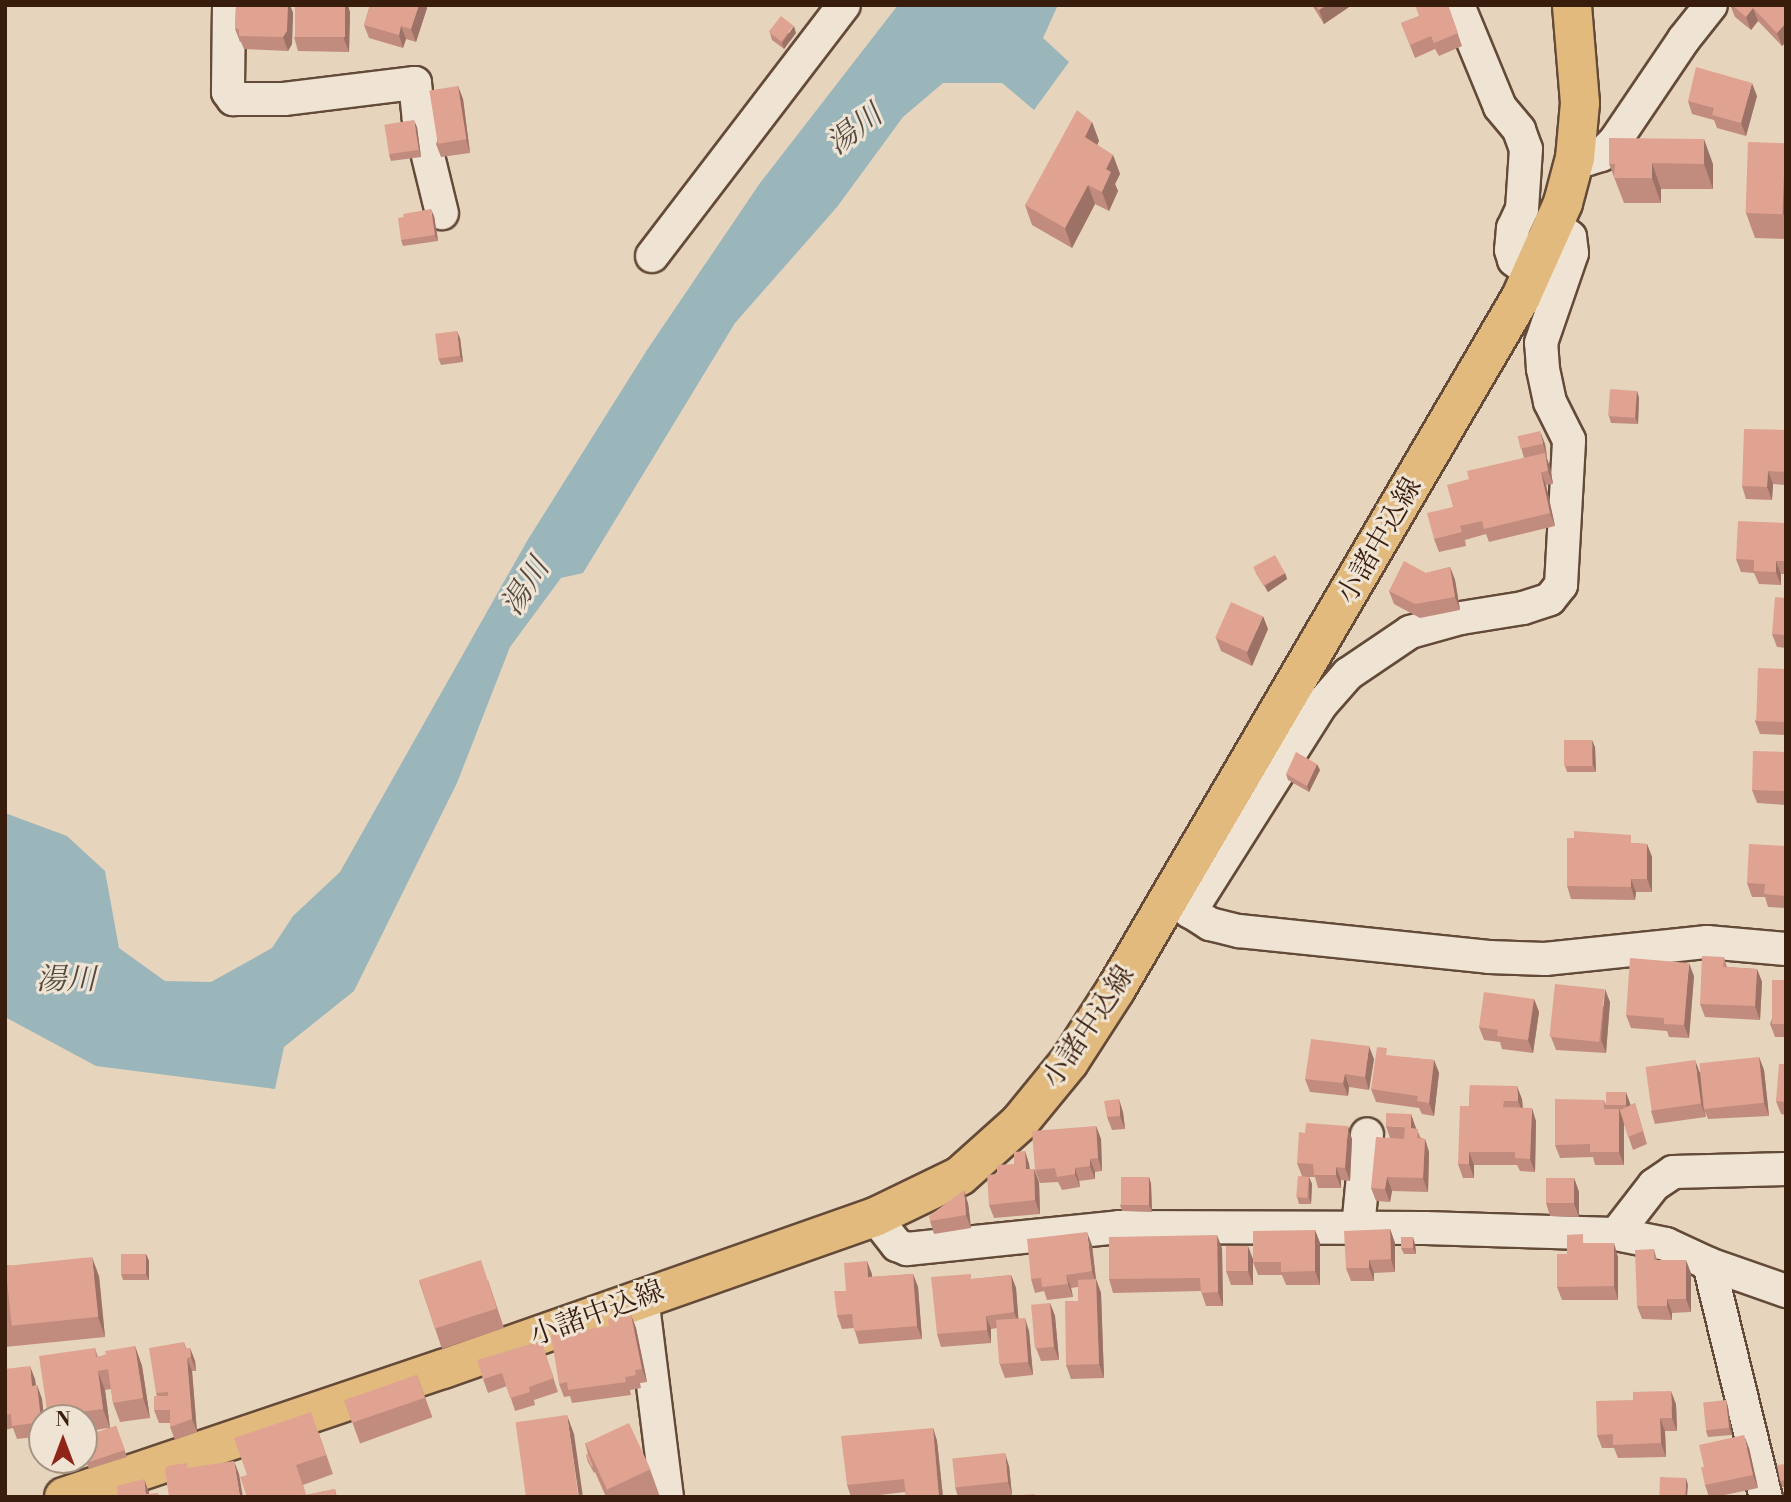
<!DOCTYPE html>
<html>
<head>
<meta charset="utf-8">
<style>
  body { margin:0 }
  #map { position:relative; width:1791px; height:1502px; overflow:hidden; background:#e6d5bc; font-family:"Libre Bodoni","Noto Serif JP",serif }
  div>[style] { position:absolute }
  .water>* { inset:0; background:#9ab6bb }
  .roads { filter:drop-shadow(2px 0 #644a38) drop-shadow(-2px 0 #644a38) drop-shadow(0 2px #644a38) drop-shadow(0 -2px #644a38) }
  .minor>* { height:32px; margin:-16px; padding:0 16px; transform-origin:16px; border-radius:16px; background:#efe4d3 }
  .major>* { height:38px; margin:-19px; padding:0 19px; transform-origin:19px; border-radius:19px; background:#e3ba7e }
  .wall>* { inset:0; background:#c18c7e; transform-origin:0 0 }
  .shaded-wall>* { inset:0; background:#9d7266 }
  .building>* { inset:0; background:#e0a392; transform-origin:0 0 }
  span { translate:-50% -50%; white-space:nowrap; text-align:center; line-height:1.15; -webkit-text-stroke:6px #efe4d3; paint-order:stroke }
  .street-label { font-size:28px; color:#381c0c }
  .water-label { font-size:30px; color:#554a41; font-style:italic }
  .frame { position:absolute; inset:0; border:7px solid #381c0c; pointer-events:none }
  .north { position:absolute; left:28px; top:1404px; width:70px; height:70px; box-sizing:border-box; background:#efe4d3; border:2px solid #a69483; border-radius:50%; rotate:0deg; font-size:19px; font-weight:700; line-height:28px; text-align:center; color:#381c0c }
  .north::after { content:''; display:block; margin:auto; width:24px; height:32px; background:#8f2418; clip-path:polygon(50% 0,100% 100%,50% 72%,0 100%) }
</style>
</head>
<body>
<div id="map">
  <div class="water">
    <i style="clip-path:polygon(898px 5px,1058px 5px,1043px 38px,1069px 62px,1034px 110px,1002px 83px,943px 83px,903px 117px,837px 207px,735px 323px,583px 573px,561px 578px,510px 647px,457px 783px,354px 991px,284px 1047px,275px 1089px,96px 1066px,5px 1017px,5px 813px,67px 836px,105px 871px,119px 948px,165px 981px,211px 982px,272px 948px,293px 916px,340px 872px,527px 541px,647px 350px,760px 183px)"></i>
  </div>
  <div class="roads">
    <div class="minor">
      <i style="left:229px;top:5px;width:87px;rotate:90.7deg"></i>
      <i style="left:228px;top:92px;width:9px;rotate:54deg"></i>
      <i style="left:233px;top:99px;width:51px"></i>
      <i style="left:284px;top:99px;width:132px;rotate:-7deg"></i>
      <i style="left:415px;top:83px;width:36px;rotate:84deg"></i>
      <i style="left:419px;top:119px;width:97px;rotate:76.3deg"></i>
      <i style="left:1458px;top:5px;width:110px;rotate:67.6deg"></i>
      <i style="left:1500px;top:107px;width:30px;rotate:50deg"></i>
      <i style="left:1519px;top:130px;width:20px;rotate:70deg"></i>
      <i style="left:1526px;top:149px;width:60px;rotate:93.8deg"></i>
      <i style="left:1522px;top:209px;width:21px;rotate:115deg"></i>
      <i style="left:1513px;top:228px;width:22px;rotate:95deg"></i>
      <i style="left:1511px;top:250px;width:10px;rotate:73deg"></i>
      <i style="left:1514px;top:260px;width:22px;rotate:36deg"></i>
      <i style="left:1575px;top:158px;width:13px;rotate:4deg"></i>
      <i style="left:1588px;top:159px;width:14px;rotate:-17deg"></i>
      <i style="left:1601px;top:155px;width:20px;rotate:-45deg"></i>
      <i style="left:1615px;top:141px;width:123px;rotate:-55.9deg"></i>
      <i style="left:1684px;top:39px;width:43px;rotate:-51.5deg"></i>
      <i style="left:652px;top:256px;width:316px;rotate:-52.6deg"></i>
      <i style="left:1174px;top:901px;width:43px;rotate:32.6deg"></i>
      <i style="left:1210px;top:924px;width:30px;rotate:14deg"></i>
      <i style="left:1239px;top:931px;width:251px;rotate:5.9deg"></i>
      <i style="left:1489px;top:957px;width:56px;rotate:2deg"></i>
      <i style="left:1545px;top:959px;width:163px;rotate:-6deg"></i>
      <i style="left:1707px;top:942px;width:79px;rotate:5.1deg"></i>
      <i style="left:1190px;top:912px;width:244px;rotate:-57.7deg"></i>
      <i style="left:1320px;top:706px;width:43px;rotate:-48.8deg"></i>
      <i style="left:1348px;top:674px;width:75px;rotate:-34.1deg"></i>
      <i style="left:1410px;top:632px;width:53px;rotate:-15.4deg"></i>
      <i style="left:1461px;top:618px;width:63px;rotate:-9.2deg"></i>
      <i style="left:1523px;top:608px;width:28px;rotate:-18deg"></i>
      <i style="left:1550px;top:599px;width:18px;rotate:-52deg"></i>
      <i style="left:1561px;top:585px;width:145px;rotate:-86.8deg"></i>
      <i style="left:1569px;top:440px;width:42px;rotate:-116.6deg"></i>
      <i style="left:1550px;top:402px;width:34px;rotate:-102deg"></i>
      <i style="left:1543px;top:369px;width:26px;rotate:-94deg"></i>
      <i style="left:1541px;top:343px;width:95px;rotate:-71deg"></i>
      <i style="left:1572px;top:253px;width:16px;rotate:-97deg"></i>
      <i style="left:1570px;top:237px;width:21px;rotate:-143deg"></i>
      <i style="left:875px;top:1217px;width:36px;rotate:52deg"></i>
      <i style="left:897px;top:1245px;width:11px;rotate:22deg"></i>
      <i style="left:907px;top:1249px;width:213px;rotate:-5.9deg"></i>
      <i style="left:1119px;top:1227px;width:306px;rotate:0.2deg"></i>
      <i style="left:1425px;top:1228px;width:191px;rotate:1.8deg"></i>
      <i style="left:1616px;top:1234px;width:51px;rotate:11.3deg"></i>
      <i style="left:1666px;top:1244px;width:47px;rotate:24.9deg"></i>
      <i style="left:1709px;top:1264px;width:82px;rotate:19.3deg"></i>
      <i style="left:1358px;top:1228px;width:94px;rotate:-84.5deg"></i>
      <i style="left:1616px;top:1234px;width:62px;rotate:-52.2deg"></i>
      <i style="left:1654px;top:1185px;width:23px;rotate:-34deg"></i>
      <i style="left:1673px;top:1172px;width:113px;rotate:-1.5deg"></i>
      <i style="left:1709px;top:1264px;width:240px;rotate:76.3deg"></i>
      <i style="left:642px;top:1297px;width:202px;rotate:82.9deg"></i>
    </div>
    <div class="major">
      <i style="left:64px;top:1497px;width:400px;rotate:-18.7deg"></i>
      <i style="left:443px;top:1369px;width:458px;rotate:-19.4deg"></i>
      <i style="left:875px;top:1217px;width:94px;rotate:-25.8deg"></i>
      <i style="left:960px;top:1176px;width:79px;rotate:-41.9deg"></i>
      <i style="left:1019px;top:1123px;width:79px;rotate:-50.7deg"></i>
      <i style="left:1069px;top:1062px;width:87px;rotate:-57.2deg"></i>
      <i style="left:1116px;top:989px;width:802px;rotate:-59.66deg"></i>
      <i style="left:1521px;top:297px;width:103px;rotate:-65.9deg"></i>
      <i style="left:1563px;top:203px;width:47px;rotate:-75.1deg"></i>
      <i style="left:1575px;top:158px;width:55px;rotate:-84.8deg"></i>
      <i style="left:1580px;top:103px;width:98px;rotate:-94.7deg"></i>
    </div>
  </div>
  <div class="wall">
    <i style="clip-path:polygon(236px 5px,290px 5px,293px 13px,292px 44px,288px 51px,244px 49px,241px 42px,240px 42px,235px 29px)"></i>
    <i style="clip-path:polygon(370px 5px,426px 5px,427px 8px,416px 42px,406px 39px,403px 48px,369px 38px,364px 25px)"></i>
    <i style="clip-path:polygon(1312px 5px,1352px 5px,1324px 24px)"></i>
    <i style="clip-path:polygon(1448px 5px,1462px 46px,1439px 56px,1435px 49px,1415px 58px,1401px 23px)"></i>
    <i style="clip-path:polygon(1730px 5px,1786px 5px,1786px 42px,1782px 46px,1758px 21px,1751px 30px,1735px 17px)"></i>
    <i style="clip-path:polygon(350px 12px,349px 52px,298px 51px,294px 37px)"></i>
    <i style="clip-path:polygon(770px 33px,796px 33px,784px 49px,772px 40px)"></i>
    <i style="clip-path:polygon(458px 86px,463px 99px,470px 153px,441px 157px,436px 144px)"></i>
    <i style="clip-path:polygon(1757px 96px,1746px 136px,1717px 128px,1714px 120px,1692px 114px,1688px 101px)"></i>
    <i style="clip-path:polygon(1092px 122px,1099px 141px,1097px 145px,1113px 155px,1120px 174px,1115px 184px,1118px 191px,1109px 211px,1095px 204px,1072px 248px,1032px 225px,1025px 205px)"></i>
    <i style="clip-path:polygon(417px 127px,421px 157px,391px 161px,389px 155px)"></i>
    <i style="clip-path:polygon(1609px 138px,1713px 164px,1713px 189px,1661px 189px,1661px 203px,1624px 203px,1609px 164px)"></i>
    <i style="clip-path:polygon(1785px 143px,1786px 239px,1755px 238px,1746px 213px)"></i>
    <i style="clip-path:polygon(434px 216px,438px 241px,403px 246px,401px 240px)"></i>
    <i style="clip-path:polygon(460px 338px,463px 362px,441px 365px,438px 358px)"></i>
    <i style="clip-path:polygon(1637px 391px,1639px 398px,1638px 424px,1611px 423px,1609px 416px)"></i>
    <i style="clip-path:polygon(1786px 430px,1786px 485px,1773px 484px,1772px 500px,1746px 499px,1742px 486px)"></i>
    <i style="clip-path:polygon(1518px 436px,1545px 444px,1547px 457px,1546px 457px,1550px 467px,1553px 484px,1546px 485px,1555px 526px,1489px 542px,1486px 534px,1465px 540px,1466px 546px,1439px 552px,1434px 539px,1469px 479px,1524px 458px)"></i>
    <i style="clip-path:polygon(1786px 523px,1786px 574px,1781px 574px,1781px 585px,1759px 584px,1754px 573px,1741px 572px,1736px 559px)"></i>
    <i style="clip-path:polygon(1450px 567px,1455px 580px,1460px 610px,1420px 618px,1394px 604px,1389px 591px,1426px 573px)"></i>
    <i style="clip-path:polygon(1254px 568px,1285px 573px,1287px 579px,1268px 592px,1257px 575px)"></i>
    <i style="clip-path:polygon(1786px 598px,1786px 648px,1777px 647px,1772px 634px)"></i>
    <i style="clip-path:polygon(1268px 629px,1252px 666px,1221px 651px,1216px 638px)"></i>
    <i style="clip-path:polygon(1786px 669px,1786px 735px,1760px 734px,1755px 721px)"></i>
    <i style="clip-path:polygon(1595px 747px,1596px 772px,1567px 772px,1565px 766px)"></i>
    <i style="clip-path:polygon(1786px 752px,1786px 805px,1757px 803px,1752px 790px)"></i>
    <i style="clip-path:polygon(1320px 770px,1309px 792px,1288px 780px,1286px 774px)"></i>
    <i style="clip-path:polygon(1634px 843px,1647px 844px,1652px 857px,1652px 892px,1636px 892px,1635px 900px,1571px 899px,1567px 886px)"></i>
    <i style="clip-path:polygon(1786px 846px,1786px 908px,1768px 907px,1765px 897px,1752px 897px,1747px 883px)"></i>
    <i style="clip-path:polygon(1724px 957px,1727px 967px,1757px 969px,1762px 982px,1760px 1020px,1705px 1017px,1700px 1004px)"></i>
    <i style="clip-path:polygon(1694px 976px,1689px 1038px,1669px 1037px,1667px 1031px,1631px 1028px,1626px 1015px)"></i>
    <i style="clip-path:polygon(1786px 980px,1786px 1037px,1775px 1037px,1770px 1024px)"></i>
    <i style="clip-path:polygon(1534px 999px,1539px 1012px,1533px 1053px,1502px 1049px,1500px 1042px,1484px 1040px,1479px 1027px)"></i>
    <i style="clip-path:polygon(1610px 1002px,1606px 1053px,1556px 1050px,1551px 1037px)"></i>
    <i style="clip-path:polygon(1389px 1056px,1434px 1060px,1439px 1073px,1434px 1116px,1422px 1114px,1419px 1108px,1376px 1102px,1371px 1089px)"></i>
    <i style="clip-path:polygon(1759px 1057px,1764px 1070px,1769px 1116px,1708px 1119px,1705px 1111px,1706px 1117px,1655px 1124px,1651px 1111px,1700px 1072px)"></i>
    <i style="clip-path:polygon(1374px 1059px,1369px 1090px,1349px 1087px,1348px 1096px,1310px 1092px,1305px 1079px)"></i>
    <i style="clip-path:polygon(1786px 1064px,1786px 1115px,1781px 1114px,1776px 1101px)"></i>
    <i style="clip-path:polygon(1470px 1085px,1522px 1099px,1523px 1108px,1536px 1121px,1535px 1172px,1520px 1171px,1517px 1165px,1474px 1165px,1474px 1178px,1463px 1178px,1458px 1164px,1469px 1106px)"></i>
    <i style="clip-path:polygon(1604px 1100px,1606px 1105px,1631px 1105px,1635px 1103px,1647px 1144px,1633px 1150px,1624px 1124px,1624px 1165px,1595px 1165px,1593px 1157px,1560px 1158px,1555px 1145px)"></i>
    <i style="clip-path:polygon(1123px 1112px,1125px 1129px,1112px 1130px,1107px 1117px)"></i>
    <i style="clip-path:polygon(1096px 1126px,1101px 1139px,1102px 1171px,1095px 1172px,1095px 1179px,1079px 1181px,1080px 1187px,1062px 1190px,1058px 1182px,1040px 1183px,1035px 1170px)"></i>
    <i style="clip-path:polygon(1386px 1126px,1416px 1128px,1421px 1138px,1425px 1139px,1429px 1152px,1428px 1192px,1392px 1191px,1390px 1202px,1376px 1201px,1371px 1188px,1390px 1138px)"></i>
    <i style="clip-path:polygon(1352px 1139px,1350px 1181px,1341px 1180px,1341px 1188px,1318px 1188px,1315px 1177px,1309px 1177px,1312px 1184px,1311px 1204px,1299px 1204px,1297px 1197px,1302px 1176px,1297px 1163px)"></i>
    <i style="clip-path:polygon(1025px 1151px,1029px 1164px,1030px 1169px,1034px 1169px,1039px 1182px,1040px 1214px,994px 1218px,989px 1205px,997px 1174px,1014px 1164px)"></i>
    <i style="clip-path:polygon(1149px 1177px,1151px 1184px,1152px 1212px,1122px 1211px,1120px 1205px)"></i>
    <i style="clip-path:polygon(1574px 1178px,1579px 1192px,1579px 1217px,1550px 1216px,1546px 1203px)"></i>
    <i style="clip-path:polygon(968px 1203px,971px 1228px,934px 1234px,930px 1221px)"></i>
    <i style="clip-path:polygon(1390px 1229px,1395px 1243px,1395px 1272px,1374px 1273px,1374px 1281px,1351px 1281px,1346px 1268px)"></i>
    <i style="clip-path:polygon(1315px 1230px,1320px 1243px,1320px 1285px,1286px 1285px,1282px 1275px,1258px 1275px,1253px 1262px)"></i>
    <i style="clip-path:polygon(1586px 1243px,1618px 1257px,1618px 1300px,1562px 1300px,1557px 1287px,1567px 1254px)"></i>
    <i style="clip-path:polygon(1415px 1244px,1416px 1254px,1404px 1254px,1401px 1248px)"></i>
    <i style="clip-path:polygon(1092px 1245px,1096px 1279px,1101px 1293px,1104px 1378px,1071px 1379px,1066px 1365px,1078px 1301px,1078px 1287px,1071px 1288px,1073px 1297px,1047px 1300px,1044px 1291px,1035px 1293px,1031px 1279px)"></i>
    <i style="clip-path:polygon(1222px 1248px,1223px 1306px,1206px 1306px,1201px 1291px,1113px 1293px,1109px 1279px)"></i>
    <i style="clip-path:polygon(1654px 1249px,1657px 1260px,1691px 1273px,1691px 1312px,1672px 1313px,1672px 1320px,1642px 1319px,1637px 1306px)"></i>
    <i style="clip-path:polygon(146px 1254px,149px 1261px,149px 1280px,123px 1280px,121px 1274px)"></i>
    <i style="clip-path:polygon(1253px 1259px,1253px 1285px,1231px 1285px,1226px 1271px)"></i>
    <i style="clip-path:polygon(867px 1261px,872px 1277px,913px 1274px,918px 1287px,922px 1339px,859px 1344px,854px 1328px,842px 1329px,837px 1315px,846px 1291px)"></i>
    <i style="clip-path:polygon(5px 1265px,99px 1276px,105px 1337px,5px 1347px)"></i>
    <i style="clip-path:polygon(1011px 1275px,1016px 1288px,1018px 1319px,1029px 1331px,1033px 1375px,1005px 1378px,1000px 1365px,997px 1328px,991px 1329px,991px 1343px,941px 1347px,937px 1334px,973px 1279px)"></i>
    <i style="clip-path:polygon(488px 1280px,504px 1328px,442px 1349px,419px 1281px)"></i>
    <i style="clip-path:polygon(1050px 1303px,1055px 1316px,1059px 1360px,1041px 1361px,1036px 1348px)"></i>
    <i style="clip-path:polygon(631px 1315px,636px 1328px,647px 1382px,640px 1383px,641px 1388px,630px 1390px,631px 1395px,572px 1403px,570px 1396px,564px 1397px,559px 1384px,609px 1326px)"></i>
    <i style="clip-path:polygon(541px 1341px,558px 1392px,534px 1400px,535px 1405px,515px 1411px,507px 1386px,488px 1393px,483px 1379px)"></i>
    <i style="clip-path:polygon(184px 1342px,186px 1348px,190px 1348px,195px 1361px,196px 1371px,192px 1371px,197px 1432px,175px 1440px,170px 1427px,170px 1423px,159px 1423px,154px 1410px,157px 1396px,156px 1393px)"></i>
    <i style="clip-path:polygon(135px 1346px,142px 1366px,150px 1418px,120px 1422px,113px 1403px,111px 1389px,105px 1390px,110px 1428px,116px 1426px,127px 1457px,89px 1469px,84px 1456px,108px 1428px,84px 1432px,84px 1418px,42px 1418px,42px 1436px,17px 1439px,13px 1428px,5px 1430px,5px 1369px,35px 1379px,36px 1386px,37px 1385px,42px 1399px,43px 1410px,47px 1410px,95px 1348px,98px 1357px)"></i>
    <i style="left:417px;top:1375px;width:45px;height:77px;rotate:70deg"></i>
    <i style="clip-path:polygon(1726px 1400px,1728px 1407px,1732px 1435px,1708px 1437px,1706px 1431px)"></i>
    <i style="clip-path:polygon(1676px 1404px,1677px 1431px,1665px 1431px,1666px 1457px,1618px 1458px,1614px 1448px,1602px 1448px,1597px 1435px)"></i>
    <i style="clip-path:polygon(933px 1428px,937px 1441px,943px 1497px,906px 1497px,905px 1492px,863px 1497px,851px 1497px,847px 1485px)"></i>
    <i style="clip-path:polygon(318px 1431px,333px 1474px,303px 1485px,306px 1495px,335px 1489px,337px 1497px,247px 1497px,247px 1475px)"></i>
    <i style="clip-path:polygon(585px 1443px,650px 1469px,660px 1497px,606px 1497px,595px 1472px,594px 1473px,588px 1462px,586px 1455px,588px 1454px)"></i>
    <i style="clip-path:polygon(1749px 1448px,1758px 1488px,1715px 1497px,1709px 1497px,1705px 1485px,1704px 1467px)"></i>
    <i style="clip-path:polygon(1786px 1464px,1786px 1487px,1782px 1487px,1780px 1481px)"></i>
    <i style="clip-path:polygon(1009px 1466px,1012px 1495px,996px 1497px,958px 1497px,955px 1487px)"></i>
  </div>
  <div class="shaded-wall">
    <i style="clip-path:polygon(288px 5px,290px 5px,293px 13px,292px 44px,288px 51px,283px 37px)"></i>
    <i style="clip-path:polygon(345px 5px,348px 5px,350px 12px,349px 52px,344px 39px)"></i>
    <i style="clip-path:polygon(419px 5px,426px 5px,427px 8px,416px 42px,411px 29px)"></i>
    <i style="clip-path:polygon(1327px 5px,1352px 5px,1324px 24px,1319px 10px)"></i>
    <i style="clip-path:polygon(1753px 8px,1758px 21px,1751px 30px,1746px 17px)"></i>
    <i style="clip-path:polygon(1786px 23px,1786px 42px,1782px 46px,1777px 33px)"></i>
    <i style="clip-path:polygon(401px 26px,406px 39px,403px 48px,399px 35px)"></i>
    <i style="clip-path:polygon(794px 26px,796px 33px,784px 49px,782px 43px)"></i>
    <i style="clip-path:polygon(1752px 83px,1757px 96px,1746px 136px,1741px 123px)"></i>
    <i style="clip-path:polygon(458px 86px,463px 99px,470px 153px,466px 139px)"></i>
    <i style="clip-path:polygon(414px 120px,417px 127px,421px 157px,419px 150px)"></i>
    <i style="clip-path:polygon(1092px 122px,1099px 141px,1092px 156px,1085px 137px)"></i>
    <i style="clip-path:polygon(1704px 139px,1713px 164px,1713px 189px,1704px 164px)"></i>
    <i style="clip-path:polygon(1785px 143px,1786px 220px,1783px 213px)"></i>
    <i style="clip-path:polygon(1113px 155px,1120px 174px,1115px 184px,1118px 191px,1109px 211px,1102px 192px,1106px 169px)"></i>
    <i style="clip-path:polygon(1652px 163px,1661px 189px,1661px 203px,1652px 178px)"></i>
    <i style="clip-path:polygon(1088px 185px,1095px 204px,1072px 248px,1065px 228px)"></i>
    <i style="clip-path:polygon(431px 209px,434px 216px,438px 241px,435px 235px)"></i>
    <i style="clip-path:polygon(457px 331px,460px 338px,463px 362px,460px 356px)"></i>
    <i style="clip-path:polygon(1637px 391px,1639px 398px,1638px 424px,1635px 417px)"></i>
    <i style="clip-path:polygon(1540px 431px,1545px 444px,1547px 457px,1543px 444px)"></i>
    <i style="clip-path:polygon(1545px 453px,1550px 467px,1553px 484px,1548px 471px)"></i>
    <i style="clip-path:polygon(1768px 471px,1773px 484px,1772px 500px,1767px 487px)"></i>
    <i style="clip-path:polygon(1541px 472px,1546px 485px,1555px 526px,1550px 513px)"></i>
    <i style="clip-path:polygon(1776px 561px,1781px 574px,1781px 585px,1776px 572px)"></i>
    <i style="clip-path:polygon(1450px 567px,1455px 580px,1460px 610px,1455px 597px)"></i>
    <i style="clip-path:polygon(1285px 573px,1287px 579px,1268px 592px,1265px 586px)"></i>
    <i style="clip-path:polygon(1263px 616px,1268px 629px,1252px 666px,1247px 653px)"></i>
    <i style="clip-path:polygon(1592px 740px,1595px 747px,1596px 772px,1593px 765px)"></i>
    <i style="clip-path:polygon(1317px 764px,1320px 770px,1309px 792px,1307px 786px)"></i>
    <i style="clip-path:polygon(1647px 844px,1652px 857px,1652px 892px,1647px 879px)"></i>
    <i style="clip-path:polygon(1631px 879px,1636px 892px,1635px 900px,1631px 887px)"></i>
    <i style="clip-path:polygon(1689px 963px,1694px 976px,1689px 1038px,1684px 1025px)"></i>
    <i style="clip-path:polygon(1757px 969px,1762px 982px,1760px 1020px,1755px 1006px)"></i>
    <i style="clip-path:polygon(1605px 989px,1610px 1002px,1606px 1053px,1601px 1040px)"></i>
    <i style="clip-path:polygon(1534px 999px,1539px 1012px,1533px 1053px,1528px 1040px)"></i>
    <i style="clip-path:polygon(1369px 1046px,1374px 1059px,1369px 1090px,1365px 1077px)"></i>
    <i style="clip-path:polygon(1759px 1057px,1764px 1070px,1769px 1116px,1764px 1103px)"></i>
    <i style="clip-path:polygon(1434px 1060px,1439px 1073px,1434px 1116px,1429px 1103px)"></i>
    <i style="clip-path:polygon(1695px 1060px,1700px 1073px,1703px 1106px,1706px 1117px,1701px 1104px)"></i>
    <i style="clip-path:polygon(1345px 1074px,1349px 1087px,1348px 1096px,1343px 1083px)"></i>
    <i style="clip-path:polygon(1517px 1086px,1522px 1099px,1523px 1114px,1518px 1101px)"></i>
    <i style="clip-path:polygon(1626px 1092px,1631px 1106px,1631px 1118px,1626px 1105px)"></i>
    <i style="clip-path:polygon(1119px 1099px,1123px 1112px,1125px 1129px,1120px 1116px)"></i>
    <i style="clip-path:polygon(1532px 1108px,1536px 1121px,1535px 1172px,1530px 1159px)"></i>
    <i style="clip-path:polygon(1619px 1109px,1624px 1122px,1624px 1165px,1619px 1152px)"></i>
    <i style="clip-path:polygon(1411px 1114px,1416px 1128px,1415px 1142px,1411px 1128px)"></i>
    <i style="clip-path:polygon(1096px 1126px,1101px 1139px,1102px 1171px,1098px 1158px)"></i>
    <i style="clip-path:polygon(1348px 1126px,1352px 1139px,1350px 1181px,1345px 1168px)"></i>
    <i style="clip-path:polygon(1425px 1139px,1429px 1152px,1428px 1192px,1423px 1178px)"></i>
    <i style="clip-path:polygon(1025px 1151px,1029px 1164px,1031px 1182px,1026px 1169px)"></i>
    <i style="clip-path:polygon(1469px 1152px,1474px 1165px,1474px 1178px,1469px 1164px)"></i>
    <i style="clip-path:polygon(1090px 1159px,1095px 1172px,1095px 1179px,1090px 1166px)"></i>
    <i style="clip-path:polygon(1336px 1167px,1341px 1180px,1341px 1188px,1336px 1175px)"></i>
    <i style="clip-path:polygon(1075px 1168px,1079px 1181px,1080px 1187px,1075px 1174px)"></i>
    <i style="clip-path:polygon(1034px 1169px,1039px 1182px,1040px 1214px,1035px 1200px)"></i>
    <i style="clip-path:polygon(1149px 1177px,1151px 1184px,1152px 1212px,1149px 1205px)"></i>
    <i style="clip-path:polygon(1309px 1177px,1312px 1184px,1311px 1204px,1309px 1197px)"></i>
    <i style="clip-path:polygon(1387px 1177px,1392px 1191px,1390px 1202px,1385px 1189px)"></i>
    <i style="clip-path:polygon(1574px 1178px,1579px 1192px,1579px 1217px,1574px 1204px)"></i>
    <i style="clip-path:polygon(964px 1190px,968px 1203px,971px 1228px,966px 1215px)"></i>
    <i style="clip-path:polygon(1390px 1229px,1395px 1243px,1395px 1272px,1391px 1259px)"></i>
    <i style="clip-path:polygon(1315px 1230px,1320px 1243px,1320px 1285px,1315px 1271px)"></i>
    <i style="clip-path:polygon(1087px 1232px,1092px 1245px,1096px 1281px,1096px 1279px,1101px 1293px,1104px 1378px,1099px 1364px,1096px 1284px,1092px 1271px)"></i>
    <i style="clip-path:polygon(1217px 1235px,1222px 1248px,1223px 1306px,1218px 1292px)"></i>
    <i style="clip-path:polygon(1413px 1237px,1415px 1244px,1416px 1254px,1413px 1248px)"></i>
    <i style="clip-path:polygon(1614px 1243px,1618px 1257px,1618px 1300px,1614px 1286px)"></i>
    <i style="clip-path:polygon(1248px 1246px,1253px 1259px,1253px 1285px,1248px 1271px)"></i>
    <i style="clip-path:polygon(146px 1254px,149px 1261px,149px 1280px,146px 1274px)"></i>
    <i style="clip-path:polygon(92px 1257px,99px 1276px,105px 1337px,98px 1317px)"></i>
    <i style="clip-path:polygon(1369px 1260px,1374px 1273px,1374px 1281px,1369px 1268px)"></i>
    <i style="clip-path:polygon(1686px 1260px,1691px 1273px,1691px 1312px,1686px 1299px)"></i>
    <i style="clip-path:polygon(867px 1261px,872px 1274px,873px 1290px,868px 1277px)"></i>
    <i style="clip-path:polygon(913px 1274px,918px 1287px,922px 1339px,917px 1326px)"></i>
    <i style="clip-path:polygon(1011px 1275px,1016px 1288px,1019px 1325px,1014px 1312px)"></i>
    <i style="clip-path:polygon(1066px 1275px,1071px 1288px,1073px 1297px,1068px 1284px)"></i>
    <i style="clip-path:polygon(1667px 1299px,1672px 1313px,1672px 1320px,1667px 1306px)"></i>
    <i style="clip-path:polygon(1050px 1303px,1055px 1316px,1059px 1360px,1054px 1347px)"></i>
    <i style="clip-path:polygon(631px 1315px,636px 1328px,647px 1382px,642px 1369px)"></i>
    <i style="clip-path:polygon(986px 1316px,991px 1329px,991px 1343px,987px 1330px)"></i>
    <i style="clip-path:polygon(1025px 1318px,1029px 1331px,1033px 1375px,1028px 1362px)"></i>
    <i style="clip-path:polygon(135px 1346px,142px 1366px,150px 1418px,143px 1398px)"></i>
    <i style="clip-path:polygon(190px 1348px,195px 1361px,196px 1371px,191px 1357px)"></i>
    <i style="clip-path:polygon(187px 1358px,192px 1371px,197px 1432px,192px 1419px)"></i>
    <i style="clip-path:polygon(30px 1366px,35px 1379px,37px 1399px,32px 1386px)"></i>
    <i style="clip-path:polygon(98px 1371px,105px 1390px,110px 1428px,103px 1409px)"></i>
    <i style="clip-path:polygon(37px 1385px,42px 1399px,44px 1418px,42px 1418px,42px 1425px)"></i>
    <i style="clip-path:polygon(1671px 1391px,1676px 1404px,1677px 1431px,1672px 1418px)"></i>
    <i style="clip-path:polygon(1726px 1400px,1728px 1407px,1732px 1435px,1729px 1428px)"></i>
    <i style="clip-path:polygon(567px 1415px,574px 1434px,583px 1497px,579px 1497px)"></i>
    <i style="clip-path:polygon(1660px 1418px,1665px 1431px,1666px 1457px,1661px 1443px)"></i>
    <i style="clip-path:polygon(933px 1428px,937px 1441px,943px 1497px,939px 1497px)"></i>
    <i style="clip-path:polygon(1744px 1435px,1749px 1448px,1758px 1488px,1753px 1475px)"></i>
    <i style="clip-path:polygon(1005px 1453px,1009px 1466px,1012px 1495px,1008px 1482px)"></i>
    <i style="clip-path:polygon(234px 1461px,239px 1474px,243px 1497px,240px 1497px)"></i>
    <i style="clip-path:polygon(1686px 1478px,1688px 1485px,1687px 1497px,1685px 1497px)"></i>
    <i style="clip-path:polygon(144px 1479px,149px 1492px,149px 1497px,146px 1494px)"></i>
  </div>
  <div class="building">
    <i style="clip-path:polygon(236px 5px,288px 5px,287px 31px,283px 37px,239px 36px,239px 29px,235px 29px)"></i>
    <i style="left:295px;top:5px;width:50px;height:32px"></i>
    <i style="clip-path:polygon(370px 5px,419px 5px,411px 29px,401px 26px,399px 35px,364px 25px)"></i>
    <i style="clip-path:polygon(1315px 5px,1327px 5px,1319px 10px)"></i>
    <i style="clip-path:polygon(1415px 5px,1448px 5px,1458px 33px,1434px 43px,1431px 36px,1410px 45px,1401px 23px,1419px 16px)"></i>
    <i style="clip-path:polygon(1732px 5px,1786px 5px,1786px 23px,1777px 33px,1753px 8px,1746px 17px)"></i>
    <i style="left:781px;top:16px;width:16px;height:20px;rotate:38deg"></i>
    <i style="clip-path:polygon(1696px 67px,1752px 83px,1741px 123px,1712px 115px,1714px 108px,1688px 101px)"></i>
    <i style="left:458px;top:86px;width:54px;height:29px;rotate:81deg"></i>
    <i style="clip-path:polygon(1077px 110px,1092px 122px,1085px 137px,1113px 155px,1106px 169px,1111px 172px,1102px 192px,1088px 185px,1065px 228px,1025px 205px)"></i>
    <i style="left:414px;top:120px;width:30px;height:30px;rotate:81deg"></i>
    <i style="clip-path:polygon(1609px 138px,1704px 139px,1704px 164px,1652px 163px,1652px 178px,1614px 178px,1615px 164px,1609px 164px)"></i>
    <i style="left:1748px;top:142px;width:37px;height:71px;rotate:2deg"></i>
    <i style="clip-path:polygon(431px 209px,435px 235px,401px 240px,398px 218px,404px 217px,403px 214px)"></i>
    <i style="left:457px;top:331px;width:25px;height:22px;rotate:83deg"></i>
    <i style="left:1610px;top:389px;width:27px;height:27px;rotate:4deg"></i>
    <i style="clip-path:polygon(1744px 429px,1786px 430px,1786px 472px,1768px 471px,1767px 487px,1742px 486px)"></i>
    <i style="left:1540px;top:431px;width:13px;height:23px;rotate:77deg"></i>
    <i style="clip-path:polygon(1545px 453px,1548px 471px,1541px 472px,1550px 513px,1484px 529px,1482px 521px,1460px 526px,1462px 532px,1434px 539px,1427px 513px,1453px 507px,1447px 485px,1469px 479px,1467px 471px)"></i>
    <i style="clip-path:polygon(1738px 521px,1786px 523px,1786px 561px,1776px 561px,1776px 572px,1754px 571px,1754px 560px,1736px 559px)"></i>
    <i style="left:1275px;top:555px;width:21px;height:25px;rotate:61deg"></i>
    <i style="clip-path:polygon(1404px 561px,1426px 573px,1450px 567px,1455px 597px,1415px 604px,1389px 591px)"></i>
    <i style="clip-path:polygon(1775px 597px,1786px 598px,1786px 635px,1772px 634px)"></i>
    <i style="left:1231px;top:602px;width:35px;height:39px;rotate:24deg"></i>
    <i style="left:1758px;top:668px;width:28px;height:53px;rotate:2deg"></i>
    <i style="left:1564px;top:740px;width:28px;height:26px"></i>
    <i style="clip-path:polygon(1753px 751px,1786px 752px,1786px 799px,1784px 799px,1784px 791px,1752px 790px)"></i>
    <i style="clip-path:polygon(1296px 752px,1317px 764px,1307px 786px,1286px 774px)"></i>
    <i style="clip-path:polygon(1574px 831px,1631px 835px,1631px 843px,1647px 844px,1647px 879px,1631px 879px,1631px 887px,1567px 886px,1567px 838px,1574px 838px)"></i>
    <i style="clip-path:polygon(1749px 844px,1786px 846px,1786px 896px,1764px 894px,1765px 884px,1747px 883px)"></i>
    <i style="clip-path:polygon(1702px 956px,1724px 957px,1723px 967px,1757px 969px,1755px 1006px,1700px 1004px)"></i>
    <i style="clip-path:polygon(1630px 958px,1689px 963px,1684px 1025px,1664px 1024px,1664px 1018px,1626px 1015px)"></i>
    <i style="left:1772px;top:980px;width:14px;height:44px"></i>
    <i style="left:1555px;top:984px;width:50px;height:53px;rotate:6deg"></i>
    <i style="clip-path:polygon(1484px 992px,1534px 999px,1528px 1040px,1497px 1036px,1498px 1030px,1479px 1027px)"></i>
    <i style="clip-path:polygon(1311px 1039px,1369px 1046px,1365px 1077px,1345px 1074px,1343px 1083px,1305px 1079px)"></i>
    <i style="clip-path:polygon(1377px 1047px,1387px 1048px,1386px 1055px,1434px 1060px,1429px 1103px,1417px 1101px,1418px 1096px,1371px 1089px)"></i>
    <i style="left:1759px;top:1057px;width:46px;height:60px;rotate:84deg"></i>
    <i style="left:1695px;top:1060px;width:44px;height:50px;rotate:82deg"></i>
    <i style="clip-path:polygon(1779px 1064px,1786px 1064px,1786px 1102px,1776px 1101px)"></i>
    <i style="clip-path:polygon(1470px 1085px,1517px 1086px,1518px 1101px,1504px 1101px,1503px 1107px,1532px 1108px,1530px 1159px,1515px 1158px,1515px 1152px,1469px 1152px,1469px 1164px,1458px 1164px,1460px 1106px,1469px 1106px)"></i>
    <i style="left:1606px;top:1092px;width:20px;height:13px"></i>
    <i style="clip-path:polygon(1119px 1099px,1120px 1116px,1107px 1117px,1104px 1101px)"></i>
    <i style="clip-path:polygon(1555px 1099px,1604px 1100px,1604px 1109px,1619px 1109px,1619px 1152px,1590px 1152px,1590px 1144px,1555px 1145px)"></i>
    <i style="clip-path:polygon(1635px 1103px,1643px 1131px,1628px 1137px,1620px 1110px)"></i>
    <i style="clip-path:polygon(1386px 1113px,1411px 1114px,1411px 1128px,1418px 1129px,1417px 1138px,1425px 1139px,1423px 1178px,1387px 1177px,1385px 1189px,1371px 1188px,1376px 1137px,1404px 1139px,1405px 1127px,1386px 1126px)"></i>
    <i style="clip-path:polygon(1306px 1123px,1348px 1126px,1345px 1168px,1336px 1167px,1336px 1175px,1314px 1175px,1313px 1164px,1297px 1163px,1299px 1132px,1305px 1133px)"></i>
    <i style="clip-path:polygon(1096px 1126px,1098px 1158px,1090px 1159px,1090px 1166px,1075px 1168px,1075px 1174px,1057px 1177px,1055px 1168px,1035px 1170px,1032px 1131px)"></i>
    <i style="clip-path:polygon(1025px 1151px,1026px 1169px,1034px 1169px,1035px 1200px,989px 1205px,987px 1175px,997px 1174px,997px 1165px,1014px 1164px,1014px 1152px)"></i>
    <i style="left:1298px;top:1176px;width:11px;height:21px;rotate:5deg"></i>
    <i style="left:1121px;top:1177px;width:28px;height:28px"></i>
    <i style="left:1546px;top:1178px;width:28px;height:25px"></i>
    <i style="clip-path:polygon(964px 1190px,966px 1215px,930px 1221px,929px 1216px)"></i>
    <i style="clip-path:polygon(1390px 1229px,1391px 1259px,1369px 1260px,1369px 1268px,1346px 1268px,1344px 1231px)"></i>
    <i style="clip-path:polygon(1315px 1230px,1315px 1271px,1281px 1272px,1281px 1262px,1253px 1262px,1253px 1231px)"></i>
    <i style="clip-path:polygon(1087px 1232px,1092px 1271px,1066px 1275px,1068px 1284px,1042px 1287px,1041px 1278px,1031px 1279px,1027px 1239px)"></i>
    <i style="clip-path:polygon(1583px 1234px,1583px 1243px,1614px 1243px,1614px 1286px,1557px 1287px,1557px 1254px,1567px 1254px,1567px 1235px)"></i>
    <i style="clip-path:polygon(1217px 1235px,1218px 1292px,1201px 1293px,1200px 1278px,1109px 1279px,1109px 1237px)"></i>
    <i style="left:1401px;top:1237px;width:12px;height:11px"></i>
    <i style="left:1226px;top:1246px;width:22px;height:25px"></i>
    <i style="clip-path:polygon(1654px 1249px,1654px 1260px,1686px 1260px,1686px 1299px,1667px 1299px,1667px 1306px,1637px 1306px,1635px 1250px)"></i>
    <i style="left:121px;top:1254px;width:25px;height:20px"></i>
    <i style="left:92px;top:1257px;width:60px;height:87px;rotate:84deg"></i>
    <i style="left:481px;top:1260px;width:51px;height:65px;rotate:72deg"></i>
    <i style="clip-path:polygon(867px 1261px,868px 1277px,913px 1274px,917px 1326px,854px 1331px,852px 1314px,837px 1315px,834px 1291px,846px 1291px,844px 1263px)"></i>
    <i style="clip-path:polygon(971px 1274px,971px 1279px,1011px 1275px,1014px 1312px,986px 1316px,987px 1330px,937px 1334px,931px 1277px)"></i>
    <i style="clip-path:polygon(1096px 1279px,1099px 1364px,1066px 1365px,1065px 1301px,1078px 1301px,1078px 1280px)"></i>
    <i style="left:1050px;top:1303px;width:44px;height:19px;rotate:85deg"></i>
    <i style="clip-path:polygon(631px 1315px,642px 1369px,635px 1370px,636px 1375px,625px 1377px,626px 1382px,568px 1390px,567px 1382px,559px 1384px,551px 1335px,609px 1326px,608px 1319px)"></i>
    <i style="left:1025px;top:1318px;width:44px;height:29px;rotate:86deg"></i>
    <i style="clip-path:polygon(541px 1341px,554px 1378px,529px 1387px,530px 1392px,510px 1398px,502px 1373px,483px 1379px,477px 1360px)"></i>
    <i style="clip-path:polygon(184px 1342px,185px 1348px,190px 1348px,191px 1357px,187px 1358px,192px 1419px,170px 1427px,170px 1410px,154px 1410px,154px 1396px,168px 1396px,168px 1392px,156px 1393px,149px 1348px)"></i>
    <i style="clip-path:polygon(135px 1346px,143px 1398px,113px 1403px,108px 1369px,98px 1371px,103px 1409px,71px 1413px,70px 1407px,60px 1409px,61px 1418px,43px 1418px,42px 1411px,47px 1410px,39px 1356px,95px 1348px,96px 1357px,106px 1355px,105px 1351px)"></i>
    <i style="clip-path:polygon(30px 1366px,32px 1386px,37px 1385px,41px 1422px,12px 1426px,11px 1414px,5px 1415px,5px 1369px)"></i>
    <i style="left:417px;top:1375px;width:24px;height:77px;rotate:71deg"></i>
    <i style="clip-path:polygon(1671px 1391px,1672px 1418px,1660px 1418px,1661px 1443px,1613px 1445px,1613px 1434px,1597px 1435px,1596px 1401px,1633px 1400px,1633px 1392px)"></i>
    <i style="left:1726px;top:1400px;width:28px;height:23px;rotate:84deg"></i>
    <i style="clip-path:polygon(311px 1412px,326px 1455px,296px 1465px,306px 1495px,335px 1489px,336px 1497px,247px 1497px,240px 1477px,247px 1475px,234px 1438px)"></i>
    <i style="left:567px;top:1415px;width:83px;height:52px;rotate:82deg"></i>
    <i style="left:629px;top:1423px;width:51px;height:48px;rotate:65deg"></i>
    <i style="clip-path:polygon(116px 1426px,125px 1450px,86px 1463px,84px 1456px,84px 1436px)"></i>
    <i style="clip-path:polygon(933px 1428px,939px 1497px,906px 1497px,904px 1479px,847px 1485px,841px 1436px)"></i>
    <i style="clip-path:polygon(1744px 1435px,1753px 1475px,1705px 1485px,1701px 1467px,1704px 1467px,1699px 1445px)"></i>
    <i style="left:1005px;top:1453px;width:29px;height:53px;rotate:84deg"></i>
    <i style="left:588px;top:1454px;width:13px;height:2px;rotate:67deg"></i>
    <i style="clip-path:polygon(234px 1461px,240px 1497px,169px 1497px,165px 1471px,167px 1466px,187px 1463px,187px 1468px)"></i>
    <i style="clip-path:polygon(1786px 1464px,1786px 1480px,1780px 1481px,1777px 1465px)"></i>
    <i style="left:1660px;top:1477px;width:26px;height:20px;rotate:2deg"></i>
    <i style="clip-path:polygon(144px 1479px,146px 1494px,158px 1493px,159px 1497px,118px 1497px,117px 1486px)"></i>
    <i style="clip-path:polygon(1035px 1494px,1035px 1497px,1007px 1497px,1007px 1496px)"></i>
  </div>
  <div class="street-label">
    <span style="left:1380px;top:541px;rotate:-60deg">小諸中込線</span>
    <span style="left:1089px;top:1027px;rotate:-56deg">小諸中込線</span>
    <span style="left:597px;top:1314px;rotate:-20deg">小諸中込線</span>
  </div>
  <div class="water-label">
    <span style="left:855px;top:130px;rotate:-38deg">湯川</span>
    <span style="left:526px;top:587px;rotate:-57deg">湯川</span>
    <span style="left:66px;top:980px">湯川</span>
  </div>
  <div class="frame"></div>
  <div class="north">N</div>
</div>
</body>
</html>
